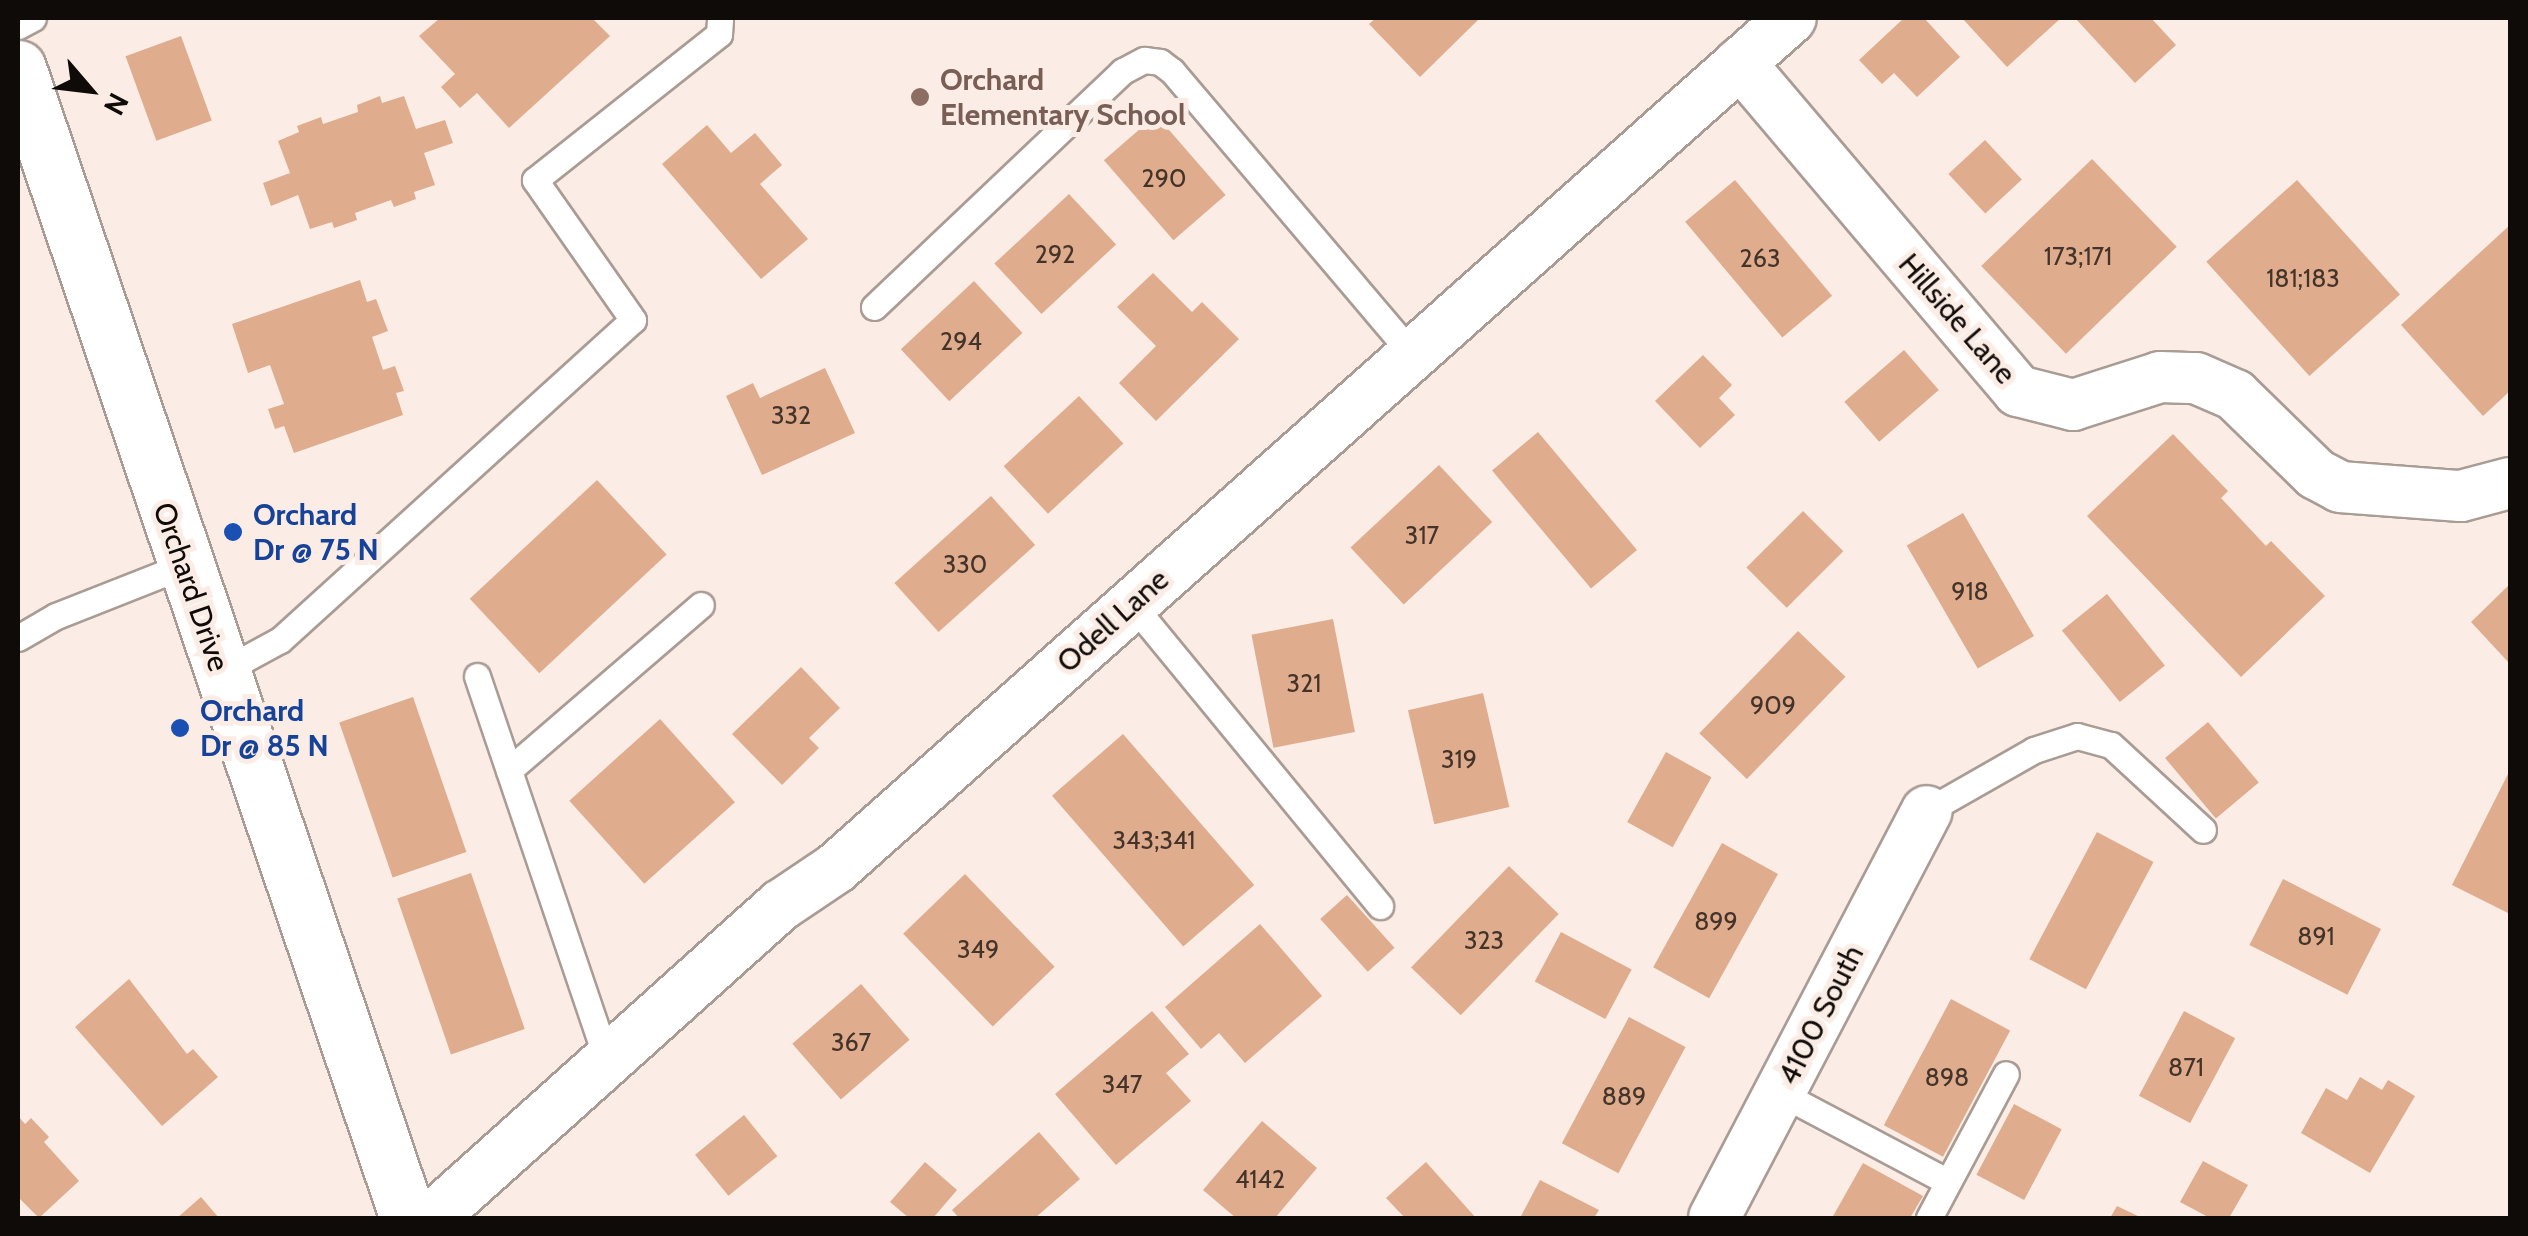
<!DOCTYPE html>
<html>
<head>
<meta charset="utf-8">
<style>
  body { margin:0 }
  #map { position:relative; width:2528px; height:1236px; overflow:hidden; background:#fbede5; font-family:Cabin,sans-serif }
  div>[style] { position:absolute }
  .building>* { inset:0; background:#dfac8d; transform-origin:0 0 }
  .roads { filter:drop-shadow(2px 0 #a99c95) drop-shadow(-2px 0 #a99c95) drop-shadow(0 2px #a99c95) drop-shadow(0 -2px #a99c95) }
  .service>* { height:25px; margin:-12.5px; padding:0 12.5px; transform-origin:12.5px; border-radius:12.5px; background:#fff }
  .minor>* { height:50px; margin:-25px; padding:0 25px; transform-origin:25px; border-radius:25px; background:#fff }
  .secondary>* { height:55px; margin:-27.5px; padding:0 27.5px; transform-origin:27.5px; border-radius:27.5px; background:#fff }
  .dots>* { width:28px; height:28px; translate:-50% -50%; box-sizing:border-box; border:5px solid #fbede5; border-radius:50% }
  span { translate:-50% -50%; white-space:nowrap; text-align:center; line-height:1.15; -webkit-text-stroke:10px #fbede5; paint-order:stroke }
  .number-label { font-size:25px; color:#433329 }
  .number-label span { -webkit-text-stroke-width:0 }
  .education-label { font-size:30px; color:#785e54; font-weight:700 }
  .left { translate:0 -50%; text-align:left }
  .street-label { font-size:30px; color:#0f0b08 }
  .transit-label { font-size:30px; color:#164399; font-weight:700 }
  .frame { position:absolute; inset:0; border:20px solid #0f0b08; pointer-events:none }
  .north { position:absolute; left:40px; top:40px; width:100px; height:100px; -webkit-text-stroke:8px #fbede5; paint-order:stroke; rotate:118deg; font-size:28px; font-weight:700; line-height:40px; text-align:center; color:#0f0b08 }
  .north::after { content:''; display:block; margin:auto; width:35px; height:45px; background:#0f0b08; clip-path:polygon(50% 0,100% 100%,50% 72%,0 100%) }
</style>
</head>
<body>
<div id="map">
  <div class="building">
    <i style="clip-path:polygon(440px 18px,592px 18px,610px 36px,509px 128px,477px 93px,460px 108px,441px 87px,455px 74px,419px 36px)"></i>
    <i style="clip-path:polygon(1376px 18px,1480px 18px,1420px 77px,1369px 24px)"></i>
    <i style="clip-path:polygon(1904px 18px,1924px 18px,1960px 57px,1917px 97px,1894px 73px,1882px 84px,1859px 60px)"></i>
    <i style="clip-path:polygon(1962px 18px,2061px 18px,2007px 67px)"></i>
    <i style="clip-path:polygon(2075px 18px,2151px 18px,2176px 45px,2135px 83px)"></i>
    <i style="left:181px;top:36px;width:90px;height:59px;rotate:70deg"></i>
    <i style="clip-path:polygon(380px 96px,382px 103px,404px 96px,416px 129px,445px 120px,453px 143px,424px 153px,435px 185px,414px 192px,416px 199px,394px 207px,391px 200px,355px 213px,357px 220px,334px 228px,332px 222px,310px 229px,298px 195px,271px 206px,263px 183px,290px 173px,278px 141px,299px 132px,297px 126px,321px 117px,323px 124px,358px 112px,357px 105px)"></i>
    <i style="left:1156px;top:115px;width:106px;height:69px;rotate:49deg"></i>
    <i style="clip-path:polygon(707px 125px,731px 153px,755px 133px,782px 165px,760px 184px,808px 239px,761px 279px,662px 164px)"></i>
    <i style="left:1985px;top:140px;width:54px;height:50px;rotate:47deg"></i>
    <i style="left:2092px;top:159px;width:122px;height:154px;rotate:46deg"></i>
    <i style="left:1735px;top:180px;width:151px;height:65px;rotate:50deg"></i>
    <i style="left:2297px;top:180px;width:154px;height:122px;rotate:48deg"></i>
    <i style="left:1069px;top:194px;width:69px;height:102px;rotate:47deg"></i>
    <i style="clip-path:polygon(2510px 225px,2510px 391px,2483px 416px,2401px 325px)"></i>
    <i style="clip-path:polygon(1153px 273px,1192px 312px,1202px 302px,1239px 339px,1156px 421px,1119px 383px,1156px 346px,1117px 307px)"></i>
    <i style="clip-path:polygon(360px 280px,367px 302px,376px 299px,388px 331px,372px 337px,383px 370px,395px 366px,404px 391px,396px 393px,403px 415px,294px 453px,284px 426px,275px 429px,268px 409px,284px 404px,270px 365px,248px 373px,232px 324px)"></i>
    <i style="left:974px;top:281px;width:71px;height:100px;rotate:47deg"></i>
    <i style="left:1904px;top:350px;width:53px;height:79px;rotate:49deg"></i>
    <i style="clip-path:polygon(1703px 355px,1732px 385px,1719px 398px,1735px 415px,1700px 448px,1655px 401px)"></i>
    <i style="clip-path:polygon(825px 368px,855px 433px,762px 475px,726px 396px,753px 383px,760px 398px)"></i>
    <i style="left:1079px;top:396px;width:65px;height:103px;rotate:47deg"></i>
    <i style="left:1538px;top:432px;width:154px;height:60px;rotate:50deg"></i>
    <i style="clip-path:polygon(2173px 434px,2228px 491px,2221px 498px,2266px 546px,2271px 541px,2325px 596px,2241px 677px,2087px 516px)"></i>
    <i style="left:1439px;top:465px;width:78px;height:121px;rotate:47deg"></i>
    <i style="left:597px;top:480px;width:102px;height:174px;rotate:47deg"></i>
    <i style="left:991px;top:496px;width:66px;height:130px;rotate:48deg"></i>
    <i style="left:1803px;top:511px;width:57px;height:80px;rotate:45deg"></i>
    <i style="left:1963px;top:513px;width:142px;height:65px;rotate:60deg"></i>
    <i style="clip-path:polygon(2510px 584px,2510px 664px,2471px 622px)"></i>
    <i style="left:2107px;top:594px;width:92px;height:58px;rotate:51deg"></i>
    <i style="left:1333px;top:619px;width:115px;height:83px;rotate:79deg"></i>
    <i style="left:1798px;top:631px;width:66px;height:142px;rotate:44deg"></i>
    <i style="clip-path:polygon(801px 667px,840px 708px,809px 738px,819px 748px,782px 785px,732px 734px)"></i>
    <i style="left:1483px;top:693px;width:117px;height:77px;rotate:77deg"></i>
    <i style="left:413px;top:697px;width:164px;height:78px;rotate:71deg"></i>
    <i style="left:660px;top:719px;width:112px;height:122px;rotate:48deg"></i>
    <i style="left:2208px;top:722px;width:79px;height:56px;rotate:50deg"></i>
    <i style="left:1123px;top:734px;width:200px;height:94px;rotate:49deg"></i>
    <i style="left:1666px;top:752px;width:52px;height:80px;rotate:29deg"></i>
    <i style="clip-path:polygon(2510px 770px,2510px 914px,2452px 885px)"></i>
    <i style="left:2097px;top:832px;width:64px;height:144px;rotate:28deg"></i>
    <i style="left:1722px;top:843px;width:64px;height:142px;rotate:29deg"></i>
    <i style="left:1509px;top:866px;width:69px;height:141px;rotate:44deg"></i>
    <i style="left:471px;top:873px;width:165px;height:78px;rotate:71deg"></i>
    <i style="left:965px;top:874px;width:129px;height:86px;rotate:46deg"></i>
    <i style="left:2283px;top:879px;width:110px;height:74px;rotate:27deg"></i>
    <i style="left:1347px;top:895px;width:71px;height:36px;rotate:48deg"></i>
    <i style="clip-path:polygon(1260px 924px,1322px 996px,1245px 1063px,1219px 1033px,1201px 1049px,1165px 1007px)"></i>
    <i style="left:1561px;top:932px;width:80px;height:56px;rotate:28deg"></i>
    <i style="clip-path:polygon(129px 979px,187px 1054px,193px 1049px,218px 1077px,162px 1126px,75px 1027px)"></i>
    <i style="left:861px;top:984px;width:74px;height:91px;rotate:49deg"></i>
    <i style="left:1951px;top:999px;width:67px;height:143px;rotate:28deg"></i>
    <i style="clip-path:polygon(1152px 1011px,1189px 1054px,1166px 1073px,1191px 1101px,1116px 1165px,1055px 1094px)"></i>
    <i style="left:2184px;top:1011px;width:58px;height:96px;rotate:28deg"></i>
    <i style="left:1629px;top:1017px;width:64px;height:143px;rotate:28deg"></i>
    <i style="clip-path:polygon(2360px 1077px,2382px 1090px,2388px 1080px,2415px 1096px,2370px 1173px,2301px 1133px,2326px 1088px,2347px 1100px)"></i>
    <i style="left:2014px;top:1104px;width:54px;height:80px;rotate:28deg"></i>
    <i style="left:744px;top:1115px;width:53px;height:63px;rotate:51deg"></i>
    <i style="clip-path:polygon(18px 1116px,25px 1124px,31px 1118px,49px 1137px,44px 1142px,79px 1181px,39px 1218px,18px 1197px)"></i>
    <i style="clip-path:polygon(1262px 1121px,1317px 1168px,1275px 1218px,1236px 1218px,1203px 1190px)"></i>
    <i style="clip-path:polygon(1039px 1132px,1080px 1179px,1035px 1218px,959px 1218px,952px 1210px)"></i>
    <i style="clip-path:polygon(2203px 1161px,2248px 1185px,2229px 1218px,2210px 1218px,2180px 1202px)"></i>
    <i style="clip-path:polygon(925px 1162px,957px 1190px,933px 1218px,909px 1218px,890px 1202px)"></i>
    <i style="clip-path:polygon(1426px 1162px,1476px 1218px,1405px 1218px,1386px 1198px)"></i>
    <i style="clip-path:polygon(1863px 1163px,1923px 1196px,1910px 1218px,1832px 1218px)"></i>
    <i style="clip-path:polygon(1540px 1180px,1599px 1210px,1594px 1218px,1520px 1218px)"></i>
    <i style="clip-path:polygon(201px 1197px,219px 1218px,177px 1218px)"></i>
    <i style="clip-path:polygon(2117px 1206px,2142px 1218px,2110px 1218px)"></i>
  </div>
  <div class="roads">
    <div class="service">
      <i style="left:18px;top:26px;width:17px;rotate:-28deg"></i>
      <i style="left:874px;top:307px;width:343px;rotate:-43.5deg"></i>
      <i style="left:1123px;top:71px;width:24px;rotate:-28deg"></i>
      <i style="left:1144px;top:60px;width:16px;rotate:7deg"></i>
      <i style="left:1160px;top:62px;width:15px;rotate:37deg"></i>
      <i style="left:1172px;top:71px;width:371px;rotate:49.7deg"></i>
      <i style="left:1132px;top:604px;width:391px;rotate:50.6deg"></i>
      <i style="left:18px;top:638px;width:44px;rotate:-30.1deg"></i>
      <i style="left:56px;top:616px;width:136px;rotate:-21.5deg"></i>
      <i style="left:221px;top:672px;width:67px;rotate:-28.5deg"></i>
      <i style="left:280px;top:640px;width:476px;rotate:-42.2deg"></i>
      <i style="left:633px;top:320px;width:171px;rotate:-125deg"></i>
      <i style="left:535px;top:180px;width:235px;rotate:-38.4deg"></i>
      <i style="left:719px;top:34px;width:16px;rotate:-86deg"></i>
      <i style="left:477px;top:676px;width:406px;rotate:71.3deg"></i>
      <i style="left:509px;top:770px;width:253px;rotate:-40.7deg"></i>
      <i style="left:1927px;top:811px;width:123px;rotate:-29.7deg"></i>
      <i style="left:2034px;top:750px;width:45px;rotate:-18deg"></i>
      <i style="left:2077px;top:736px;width:35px;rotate:15deg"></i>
      <i style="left:2111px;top:745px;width:125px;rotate:42.7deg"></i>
      <i style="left:1780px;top:1093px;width:190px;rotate:27.9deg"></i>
      <i style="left:1929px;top:1218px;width:163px;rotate:-61.9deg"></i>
    </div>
    <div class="minor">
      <i style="left:1740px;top:63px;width:430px;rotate:49.7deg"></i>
      <i style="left:2018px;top:391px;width:57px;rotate:14.3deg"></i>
      <i style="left:2073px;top:405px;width:91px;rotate:-17.8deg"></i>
      <i style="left:2160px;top:377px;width:36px;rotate:2deg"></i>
      <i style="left:2196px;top:378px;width:43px;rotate:23.6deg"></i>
      <i style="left:2235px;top:395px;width:113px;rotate:44.3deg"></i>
      <i style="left:2316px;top:474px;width:27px;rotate:28deg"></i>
      <i style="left:2340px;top:487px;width:121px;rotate:4.3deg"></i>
      <i style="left:2461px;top:496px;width:51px;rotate:-14.9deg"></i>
      <i style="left:432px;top:1218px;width:469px;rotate:-41.9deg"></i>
      <i style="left:781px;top:905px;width:66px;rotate:-33.9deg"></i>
      <i style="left:836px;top:868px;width:1278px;rotate:-41.67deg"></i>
      <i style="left:1714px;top:1218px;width:459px;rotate:-62.4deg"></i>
    </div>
    <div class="secondary">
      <i style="left:18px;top:68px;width:1214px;rotate:71.27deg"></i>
    </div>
  </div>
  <div class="dots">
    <i style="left:920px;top:97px;background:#8d6e63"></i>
    <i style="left:233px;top:532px;background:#1a4fb4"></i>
    <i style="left:180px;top:728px;background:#1a4fb4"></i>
  </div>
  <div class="number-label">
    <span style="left:1164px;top:178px">290</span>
    <span style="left:1055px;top:254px">292</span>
    <span style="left:2078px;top:256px">173;171</span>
    <span style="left:1760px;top:258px">263</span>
    <span style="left:2303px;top:278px">181;183</span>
    <span style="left:961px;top:341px">294</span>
    <span style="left:791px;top:415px">332</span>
    <span style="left:1422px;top:535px">317</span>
    <span style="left:965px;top:564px">330</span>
    <span style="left:1970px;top:591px">918</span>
    <span style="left:1304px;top:683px">321</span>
    <span style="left:1773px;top:705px">909</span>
    <span style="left:1459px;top:759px">319</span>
    <span style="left:1154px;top:840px">343;341</span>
    <span style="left:1716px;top:921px">899</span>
    <span style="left:2316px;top:936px">891</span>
    <span style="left:1484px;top:940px">323</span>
    <span style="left:978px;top:949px">349</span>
    <span style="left:851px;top:1042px">367</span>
    <span style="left:2186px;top:1067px">871</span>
    <span style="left:1947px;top:1077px">898</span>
    <span style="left:1122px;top:1084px">347</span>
    <span style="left:1624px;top:1096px">889</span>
    <span style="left:1260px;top:1179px">4142</span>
  </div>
  <div class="education-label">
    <span class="left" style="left:940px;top:97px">Orchard<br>Elementary School</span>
  </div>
  <div class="street-label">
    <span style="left:1957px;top:319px;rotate:49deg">Hillside Lane</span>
    <span style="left:191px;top:587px;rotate:71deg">Orchard Drive</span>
    <span style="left:1113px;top:621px;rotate:-42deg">Odell Lane</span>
    <span style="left:1821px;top:1015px;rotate:-63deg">4100 South</span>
  </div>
  <div class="transit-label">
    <span class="left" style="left:253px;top:532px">Orchard<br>Dr @ 75 N</span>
    <span class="left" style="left:200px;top:728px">Orchard<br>Dr @ 85 N</span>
  </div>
  <div class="frame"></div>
  <div class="north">N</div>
</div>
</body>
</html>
